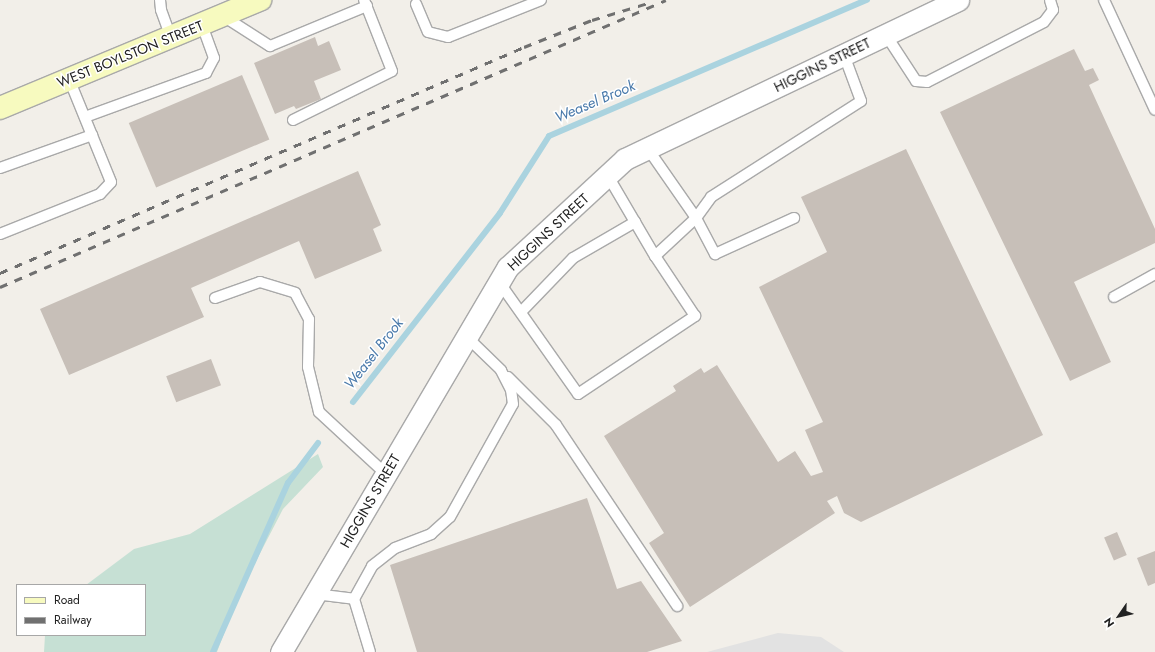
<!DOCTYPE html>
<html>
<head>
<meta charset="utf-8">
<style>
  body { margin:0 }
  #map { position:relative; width:1155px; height:652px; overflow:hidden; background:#f2efe9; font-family:Jost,sans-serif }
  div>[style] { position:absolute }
  .wetland>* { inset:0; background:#c6e0d4 }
  .parking>* { inset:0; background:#e2e2e2 }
  .stream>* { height:6px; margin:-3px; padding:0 3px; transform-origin:3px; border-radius:3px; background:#aad3df }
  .building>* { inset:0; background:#c7bfb8; transform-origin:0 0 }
  .roads { filter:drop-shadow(1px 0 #a9a9a9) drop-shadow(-1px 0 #a9a9a9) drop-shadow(0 1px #a9a9a9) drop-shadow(0 -1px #a9a9a9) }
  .lane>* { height:10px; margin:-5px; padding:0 5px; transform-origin:5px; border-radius:5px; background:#fff }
  .street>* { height:21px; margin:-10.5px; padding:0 10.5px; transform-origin:10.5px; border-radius:10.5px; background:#fff }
  .secondary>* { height:22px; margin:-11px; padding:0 11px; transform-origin:11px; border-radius:11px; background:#f7fabf }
  .rail>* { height:3px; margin-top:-1.5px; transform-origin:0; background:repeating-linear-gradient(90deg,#707070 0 8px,transparent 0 16px) }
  span { translate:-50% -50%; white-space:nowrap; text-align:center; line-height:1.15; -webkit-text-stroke:3px #fff; paint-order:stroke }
  .street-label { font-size:14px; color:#222 }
  .water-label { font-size:15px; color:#4a7aab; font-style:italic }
  .legend { position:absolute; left:16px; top:584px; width:130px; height:52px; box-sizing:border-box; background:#fff; border:1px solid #a7a7a7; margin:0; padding:5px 7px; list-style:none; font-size:12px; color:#222 }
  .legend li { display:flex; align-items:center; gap:8px; height:20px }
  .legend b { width:20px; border:1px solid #a7a7a7 }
  .north { position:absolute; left:1099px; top:596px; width:40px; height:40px; -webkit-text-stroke:3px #fff; paint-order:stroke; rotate:236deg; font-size:11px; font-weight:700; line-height:16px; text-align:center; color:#222 }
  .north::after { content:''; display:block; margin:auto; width:14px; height:18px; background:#222; clip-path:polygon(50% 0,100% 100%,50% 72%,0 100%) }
</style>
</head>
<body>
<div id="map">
  <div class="wetland">
    <i style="clip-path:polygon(318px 454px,323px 467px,283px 509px,239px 594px,217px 652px,44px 652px,45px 635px,145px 635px,145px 585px,86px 585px,134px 549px,190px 534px)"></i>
  </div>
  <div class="parking">
    <i style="clip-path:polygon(778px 633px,821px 637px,844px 652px,707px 652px)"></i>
  </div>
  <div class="stream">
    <i style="left:353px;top:402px;width:239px;rotate:-52.1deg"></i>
    <i style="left:500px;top:213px;width:91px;rotate:-57.5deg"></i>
    <i style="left:549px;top:136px;width:346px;rotate:-23.2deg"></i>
    <i style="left:213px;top:652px;width:185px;rotate:-66.1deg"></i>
    <i style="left:288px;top:483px;width:50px;rotate:-53.1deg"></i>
  </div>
  <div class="building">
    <i style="clip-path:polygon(315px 37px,318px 46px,329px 41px,341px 70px,314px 81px,321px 99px,296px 109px,294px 106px,275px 114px,254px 63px)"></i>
    <i style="clip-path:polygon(1074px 49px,1085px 71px,1093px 68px,1099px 80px,1089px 85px,1155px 229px,1155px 243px,1074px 282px,1111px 362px,1070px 381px,940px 112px)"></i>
    <i style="left:242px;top:75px;width:70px;height:123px;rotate:67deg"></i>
    <i style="clip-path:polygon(906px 149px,1043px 435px,861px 522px,844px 513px,837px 496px,827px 501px,835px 513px,690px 607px,649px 543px,664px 533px,604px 436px,676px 391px,673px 386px,701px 368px,704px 373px,717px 365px,778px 462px,795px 451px,811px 476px,823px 472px,805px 430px,823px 422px,759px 287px,827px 252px,801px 197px)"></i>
    <i style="clip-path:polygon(358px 171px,381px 225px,373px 229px,382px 251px,315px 279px,299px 241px,191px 288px,204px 317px,69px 375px,40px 309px)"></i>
    <i style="left:211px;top:359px;width:28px;height:48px;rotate:69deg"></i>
    <i style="clip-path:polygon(587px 498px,617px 589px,641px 581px,682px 641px,647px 652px,417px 652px,390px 565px)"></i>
    <i style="left:1117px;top:532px;width:25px;height:14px;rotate:67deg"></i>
    <i style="clip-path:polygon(1155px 551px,1155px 583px,1148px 586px,1137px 558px)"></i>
  </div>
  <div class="roads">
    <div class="lane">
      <i style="left:160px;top:0;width:10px;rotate:84deg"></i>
      <i style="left:161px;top:10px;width:29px;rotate:70deg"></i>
      <i style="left:1104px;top:0;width:121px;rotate:65.1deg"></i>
      <i style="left:416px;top:4px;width:30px;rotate:67deg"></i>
      <i style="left:428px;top:32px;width:21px;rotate:14deg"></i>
      <i style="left:448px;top:37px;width:100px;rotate:-21.7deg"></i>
      <i style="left:223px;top:16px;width:56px;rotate:32.6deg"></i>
      <i style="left:270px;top:46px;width:105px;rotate:-22.4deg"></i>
      <i style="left:886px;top:35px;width:55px;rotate:56.9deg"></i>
      <i style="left:916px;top:81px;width:11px;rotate:5deg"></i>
      <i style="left:927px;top:82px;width:131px;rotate:-27.1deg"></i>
      <i style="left:1044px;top:22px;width:15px;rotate:-53deg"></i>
      <i style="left:1053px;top:10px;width:10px;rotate:-107deg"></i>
      <i style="left:85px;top:117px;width:129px;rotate:-20deg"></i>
      <i style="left:206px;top:73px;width:17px;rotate:-62deg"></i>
      <i style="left:214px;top:58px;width:35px;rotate:-110deg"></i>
      <i style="left:293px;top:120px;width:110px;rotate:-26.3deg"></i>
      <i style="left:392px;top:71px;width:76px;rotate:-111.5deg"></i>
      <i style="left:648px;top:149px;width:84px;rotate:55.2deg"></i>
      <i style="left:696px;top:218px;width:26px;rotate:-54deg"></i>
      <i style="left:711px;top:197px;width:178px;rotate:-32.6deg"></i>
      <i style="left:861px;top:101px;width:49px;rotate:-110.3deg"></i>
      <i style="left:0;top:168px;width:98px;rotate:-19.7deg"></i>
      <i style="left:608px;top:176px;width:93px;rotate:59.6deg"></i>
      <i style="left:655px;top:256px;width:56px;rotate:-42.8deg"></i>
      <i style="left:696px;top:218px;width:41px;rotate:62.2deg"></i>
      <i style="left:715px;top:254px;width:87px;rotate:-24.5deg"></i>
      <i style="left:0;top:234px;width:108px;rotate:-21.8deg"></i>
      <i style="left:100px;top:194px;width:16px;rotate:-47deg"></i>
      <i style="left:111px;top:182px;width:111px;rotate:-112.2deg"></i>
      <i style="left:499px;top:282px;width:137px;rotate:54.8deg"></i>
      <i style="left:578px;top:394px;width:141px;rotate:-33.7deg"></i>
      <i style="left:695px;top:316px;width:72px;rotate:-123.7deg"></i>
      <i style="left:1114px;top:297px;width:47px;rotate:-29.3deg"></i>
      <i style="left:215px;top:298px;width:48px;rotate:-19.6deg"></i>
      <i style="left:260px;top:282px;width:37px;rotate:17deg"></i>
      <i style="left:295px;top:293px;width:30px;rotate:62deg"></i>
      <i style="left:309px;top:319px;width:48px;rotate:91.2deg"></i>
      <i style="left:308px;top:367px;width:46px;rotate:76.3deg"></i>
      <i style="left:319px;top:412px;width:91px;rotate:42.8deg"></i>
      <i style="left:521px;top:312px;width:75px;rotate:-46.1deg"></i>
      <i style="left:573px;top:258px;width:72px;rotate:-30.1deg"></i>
      <i style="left:508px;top:377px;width:68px;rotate:45deg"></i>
      <i style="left:556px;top:425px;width:218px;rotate:56.2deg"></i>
      <i style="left:315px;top:594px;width:39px;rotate:7deg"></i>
      <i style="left:354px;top:599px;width:38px;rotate:-61deg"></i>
      <i style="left:372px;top:566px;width:29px;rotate:-38deg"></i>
      <i style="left:395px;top:548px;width:39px;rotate:-21deg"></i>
      <i style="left:431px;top:534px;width:25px;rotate:-42deg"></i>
      <i style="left:450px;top:517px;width:129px;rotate:-60.9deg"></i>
      <i style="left:513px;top:404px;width:14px;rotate:-98deg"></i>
      <i style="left:511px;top:390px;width:22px;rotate:-117deg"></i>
      <i style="left:501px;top:370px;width:47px;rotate:-135.9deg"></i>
      <i style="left:354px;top:599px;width:55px;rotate:73.2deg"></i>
    </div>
    <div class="street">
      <i style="left:281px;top:652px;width:447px;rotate:-59.5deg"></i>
      <i style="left:508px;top:267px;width:159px;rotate:-42.7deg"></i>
      <i style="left:625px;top:159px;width:369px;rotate:-25.5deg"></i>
    </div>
    <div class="secondary">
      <i style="left:0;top:108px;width:282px;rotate:-22.6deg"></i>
    </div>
  </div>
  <div class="rail">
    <i style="left:0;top:273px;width:571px;rotate:-23.33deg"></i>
    <i style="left:524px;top:47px;width:73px;rotate:-21.7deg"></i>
    <i style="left:592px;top:20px;width:59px;rotate:-16.9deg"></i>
    <i style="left:0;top:287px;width:725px;rotate:-23.31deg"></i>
  </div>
  <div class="street-label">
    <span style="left:130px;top:54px;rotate:-22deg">WEST BOYLSTON STREET</span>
    <span style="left:822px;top:65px;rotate:-26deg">HIGGINS STREET</span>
    <span style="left:548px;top:232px;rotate:-43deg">HIGGINS STREET</span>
    <span style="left:370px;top:501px;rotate:-60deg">HIGGINS STREET</span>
  </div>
  <div class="water-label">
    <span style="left:595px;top:102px;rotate:-23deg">Weasel Brook</span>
    <span style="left:374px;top:354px;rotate:-52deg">Weasel Brook</span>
  </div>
  <ul class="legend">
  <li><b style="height:5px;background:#f7fabf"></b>Road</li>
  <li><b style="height:5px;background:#707070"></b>Railway</li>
  </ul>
  <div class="north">N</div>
</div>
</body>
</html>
